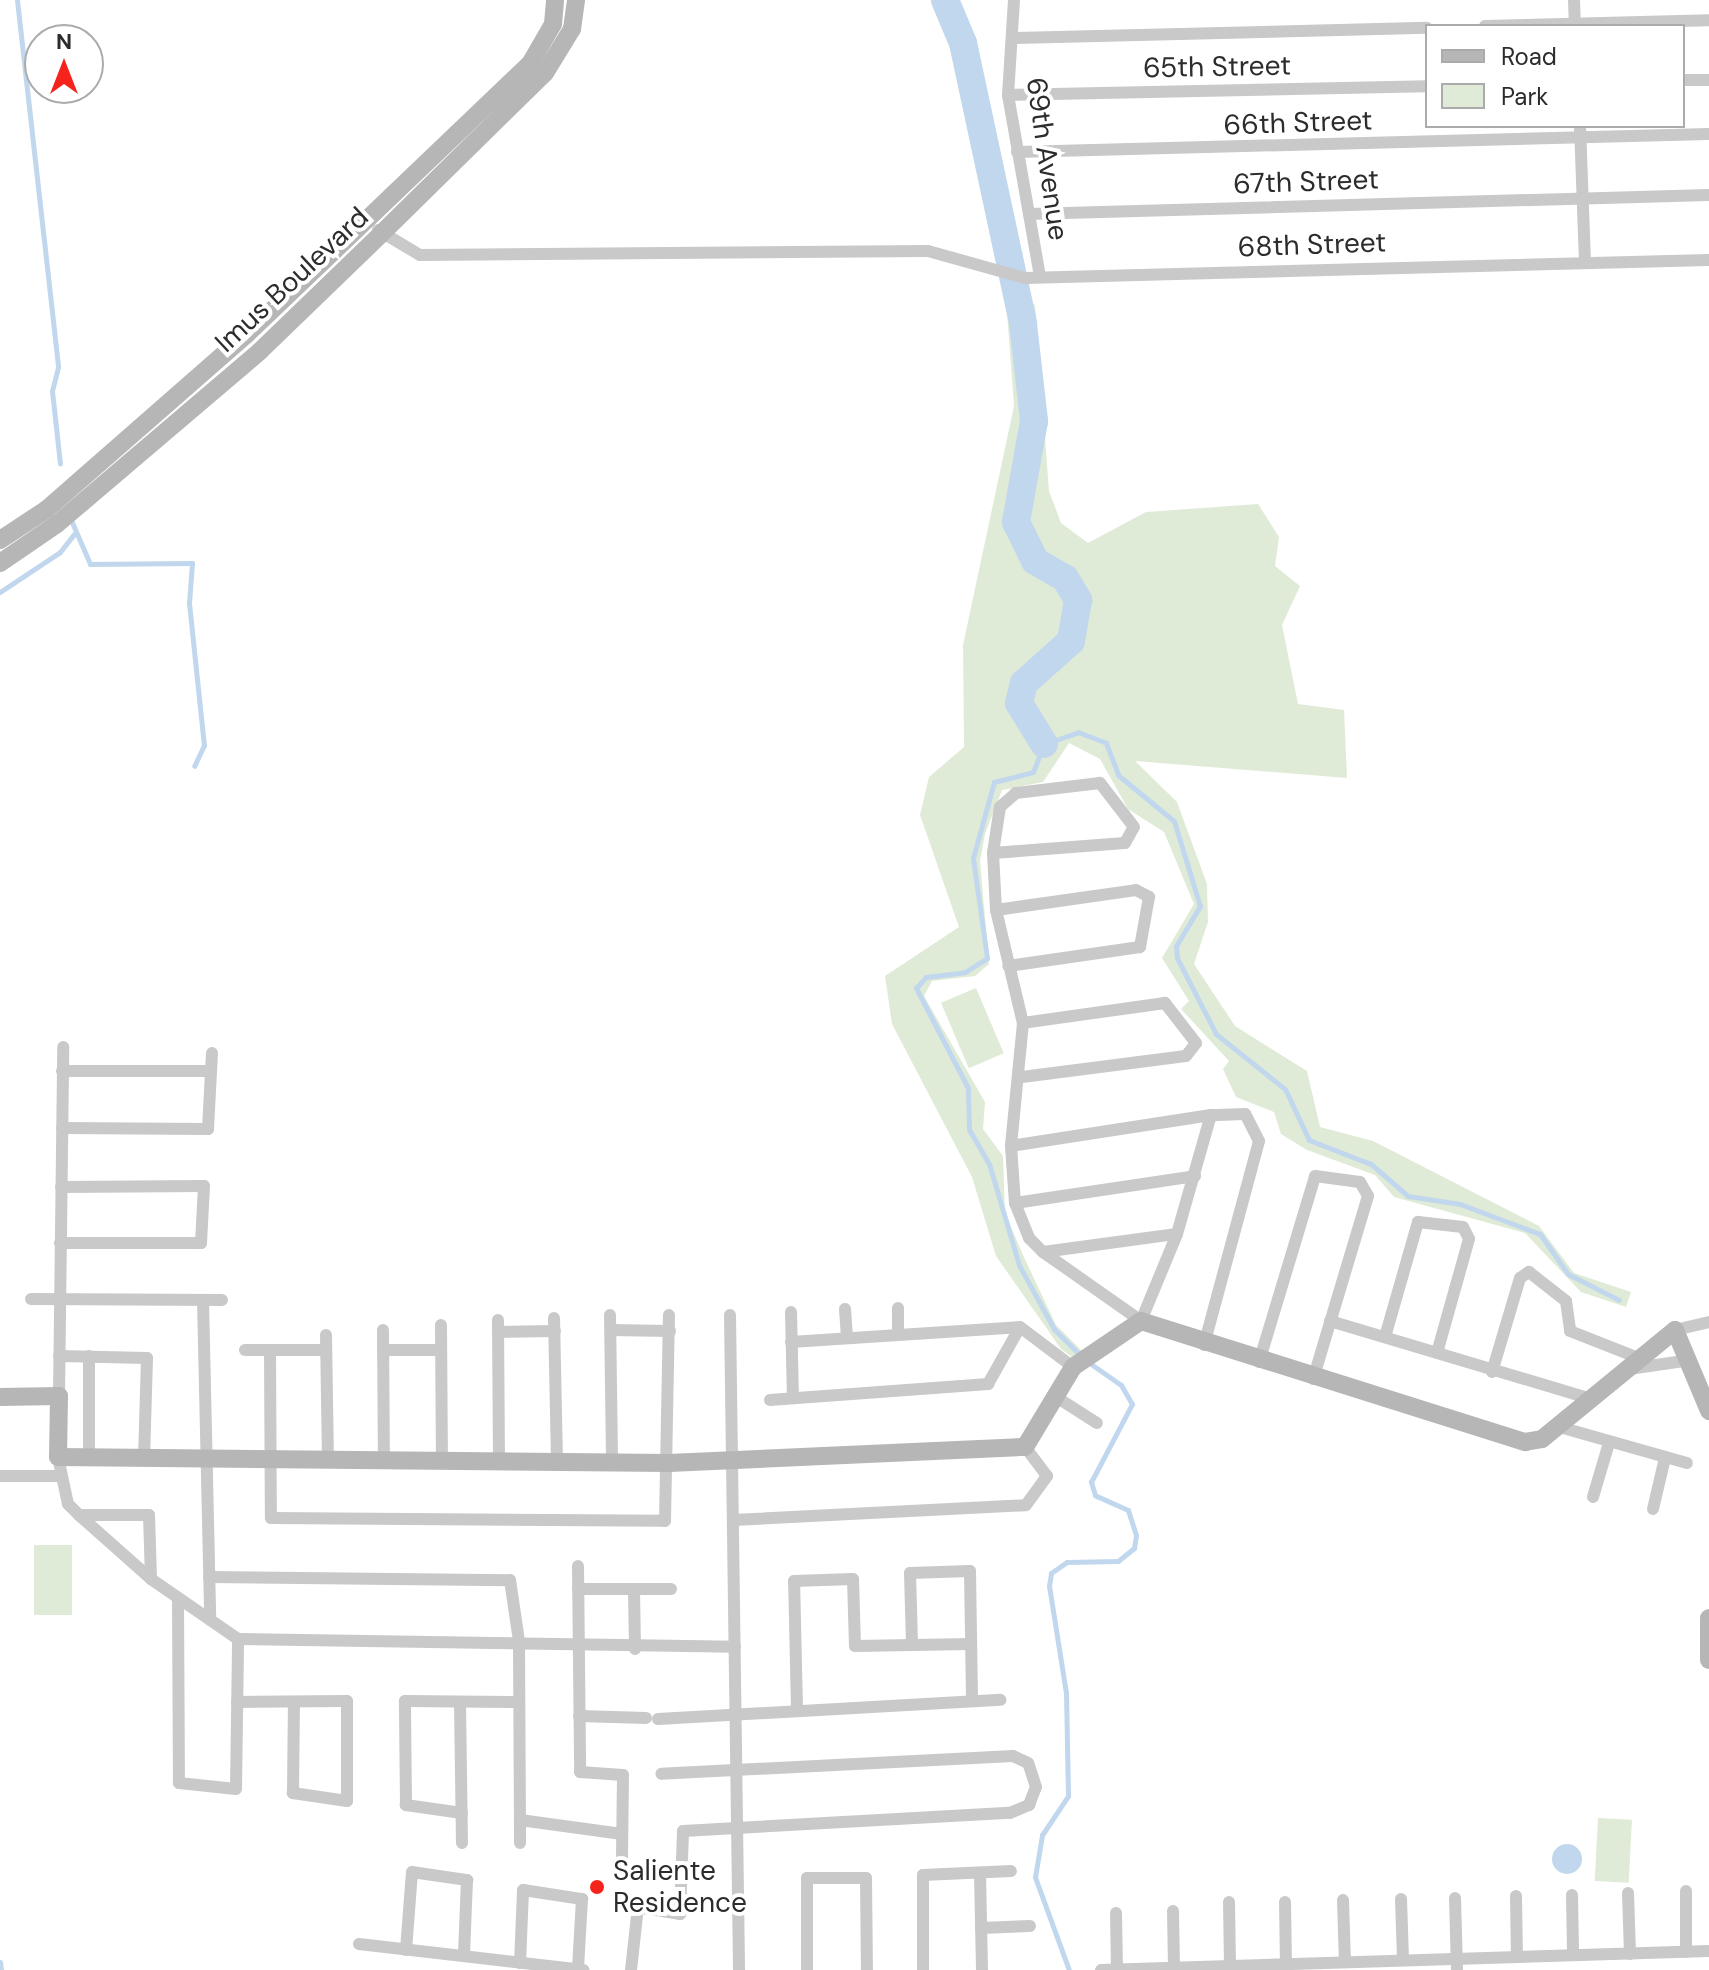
<!DOCTYPE html>
<html>
<head>
<meta charset="utf-8">
<style>
  body { margin:0 }
  #map { position:relative; width:1709px; height:1970px; overflow:hidden; background:#fff; font-family:"DM Sans",sans-serif }
  div>[style] { position:absolute }
  .green>* { inset:0; background:#e0ebd7; transform-origin:0 0 }
  .water>* { inset:0; background:#c1d7ee }
  .round { border-radius:50% }
  .stream>* { height:5px; margin:-2.5px; padding:0 2.5px; transform-origin:2.5px; border-radius:2.5px; background:#c1d7ee }
  .river>* { height:28px; margin:-14px; padding:0 14px; transform-origin:14px; border-radius:14px; background:#c1d7ee }
  .street>* { height:12px; margin:-6px; padding:0 6px; transform-origin:6px; border-radius:6px; background:#c9c9c9 }
  .secondary>* { height:18px; margin:-9px; padding:0 9px; transform-origin:9px; border-radius:9px; background:#b6b6b6 }
  .dots>* { width:22px; height:22px; translate:-50% -50%; box-sizing:border-box; border:4px solid #fff; border-radius:50% }
  span { translate:-50% -50%; white-space:nowrap; text-align:center; line-height:1.15; -webkit-text-stroke:8px #fff; paint-order:stroke }
  .street-label { font-size:28px; color:#2c2c2c }
  .poi-label { font-size:28px; color:#2c2c2c }
  .left { translate:0 -50%; text-align:left }
  .legend { position:absolute; left:1425px; top:24px; width:260px; height:104px; box-sizing:border-box; background:#fff; border:2px solid #ababab; margin:0; padding:10px 14px; list-style:none; font-size:24px; color:#2c2c2c }
  .legend li { display:flex; align-items:center; gap:16px; height:40px }
  .legend b { width:40px; border:2px solid #ababab }
  .north { position:absolute; left:24px; top:24px; width:80px; height:80px; box-sizing:border-box; background:#fff; border:2px solid #ababab; border-radius:50%; rotate:0deg; font-size:22px; font-weight:700; line-height:32px; text-align:center; color:#2c2c2c }
  .north::after { content:''; display:block; margin:auto; width:28px; height:36px; background:#f5231b; clip-path:polygon(50% 0,100% 100%,50% 72%,0 100%) }
</style>
</head>
<body>
<div id="map">
  <div class="green">
    <i style="clip-path:polygon(1025px 298px,1035px 305px,1049px 491px,1061px 523px,1088px 543px,1146px 512px,1258px 504px,1279px 537px,1275px 566px,1300px 586px,1282px 625px,1298px 704px,1344px 710px,1347px 778px,1135px 761px,1177px 802px,1207px 884px,1208px 922px,1194px 964px,1235px 1026px,1307px 1071px,1320px 1127px,1373px 1141px,1539px 1226px,1574px 1273px,1631px 1292px,1626px 1307px,1581px 1292px,1525px 1233px,1394px 1197px,1375px 1175px,1307px 1150px,1281px 1134px,1274px 1112px,1236px 1097px,1223px 1069px,1229px 1061px,1181px 1009px,1189px 1001px,1162px 958px,1194px 904px,1164px 832px,1128px 809px,1100px 759px,1069px 743px,1043px 782px,1002px 790px,985px 834px,980px 861px,989px 964px,975px 976px,932px 981px,924px 996px,985px 1102px,983px 1129px,1003px 1156px,1005px 1213px,1022px 1253px,1056px 1325px,1082px 1351px,1072px 1357px,1061px 1349px,996px 1256px,972px 1177px,892px 1024px,885px 976px,959px 927px,920px 815px,929px 777px,964px 747px,963px 645px,1014px 406px,1006px 299px)"></i>
    <i style="left:976px;top:988px;width:71px;height:38px;rotate:67deg"></i>
    <i style="left:34px;top:1545px;width:38px;height:70px"></i>
    <i style="left:1598px;top:1818px;width:34px;height:63px;rotate:3deg"></i>
  </div>
  <div class="water">
    <i class="round" style="left:1552px;top:1844px;width:30px;height:30px"></i>
  </div>
  <div class="stream">
    <i style="left:17px;top:0;width:369px;rotate:83.6deg"></i>
    <i style="left:58px;top:367px;width:25px;rotate:104deg"></i>
    <i style="left:52px;top:391px;width:73px;rotate:83.7deg"></i>
    <i style="left:71px;top:520px;width:48px;rotate:66.6deg"></i>
    <i style="left:90px;top:564px;width:102px;rotate:-0.6deg"></i>
    <i style="left:192px;top:563px;width:40px;rotate:94.3deg"></i>
    <i style="left:189px;top:603px;width:143px;rotate:84deg"></i>
    <i style="left:204px;top:745px;width:23px;rotate:115deg"></i>
    <i style="left:0;top:592px;width:72px;rotate:-33.7deg"></i>
    <i style="left:60px;top:552px;width:23px;rotate:-52deg"></i>
    <i style="left:1082px;top:1357px;width:40px;rotate:-135deg"></i>
    <i style="left:1054px;top:1329px;width:73px;rotate:-118.7deg"></i>
    <i style="left:1019px;top:1265px;width:105px;rotate:-106.5deg"></i>
    <i style="left:989px;top:1164px;width:39px;rotate:-120deg"></i>
    <i style="left:969px;top:1130px;width:42px;rotate:-91.4deg"></i>
    <i style="left:968px;top:1088px;width:113px;rotate:-117.5deg"></i>
    <i style="left:916px;top:988px;width:15px;rotate:-48deg"></i>
    <i style="left:926px;top:977px;width:39px;rotate:-7deg"></i>
    <i style="left:965px;top:972px;width:26px;rotate:-32deg"></i>
    <i style="left:987px;top:958px;width:101px;rotate:-98deg"></i>
    <i style="left:973px;top:858px;width:79px;rotate:-74.6deg"></i>
    <i style="left:994px;top:782px;width:40px;rotate:-14.4deg"></i>
    <i style="left:1033px;top:772px;width:30px;rotate:-69deg"></i>
    <i style="left:1044px;top:744px;width:36px;rotate:-19deg"></i>
    <i style="left:1078px;top:732px;width:30px;rotate:21deg"></i>
    <i style="left:1106px;top:743px;width:34px;rotate:69deg"></i>
    <i style="left:1118px;top:775px;width:72px;rotate:39.4deg"></i>
    <i style="left:1174px;top:821px;width:89px;rotate:73deg"></i>
    <i style="left:1200px;top:906px;width:47px;rotate:121deg"></i>
    <i style="left:1176px;top:946px;width:12px;rotate:85deg"></i>
    <i style="left:1177px;top:958px;width:85px;rotate:62.8deg"></i>
    <i style="left:1216px;top:1034px;width:88px;rotate:38.6deg"></i>
    <i style="left:1285px;top:1089px;width:56px;rotate:64.8deg"></i>
    <i style="left:1309px;top:1140px;width:66px;rotate:21.2deg"></i>
    <i style="left:1371px;top:1164px;width:49px;rotate:40.9deg"></i>
    <i style="left:1408px;top:1196px;width:53px;rotate:8.7deg"></i>
    <i style="left:1460px;top:1204px;width:85px;rotate:20.6deg"></i>
    <i style="left:1540px;top:1234px;width:49px;rotate:55deg"></i>
    <i style="left:1568px;top:1274px;width:57px;rotate:27deg"></i>
    <i style="left:0;top:1962px;width:8px;rotate:83deg"></i>
    <i style="left:1069px;top:1970px;width:99px;rotate:-110.1deg"></i>
    <i style="left:1035px;top:1877px;width:43px;rotate:-80.5deg"></i>
    <i style="left:1042px;top:1835px;width:47px;rotate:-56.3deg"></i>
    <i style="left:1068px;top:1796px;width:103px;rotate:-91.1deg"></i>
    <i style="left:1066px;top:1693px;width:108px;rotate:-99deg"></i>
    <i style="left:1049px;top:1586px;width:13px;rotate:-81deg"></i>
    <i style="left:1051px;top:1573px;width:19px;rotate:-35deg"></i>
    <i style="left:1067px;top:1562px;width:51px;rotate:-1.1deg"></i>
    <i style="left:1118px;top:1561px;width:21px;rotate:-39deg"></i>
    <i style="left:1134px;top:1548px;width:13px;rotate:-81deg"></i>
    <i style="left:1136px;top:1535px;width:26px;rotate:-108deg"></i>
    <i style="left:1128px;top:1510px;width:36px;rotate:-156deg"></i>
    <i style="left:1095px;top:1495px;width:14px;rotate:-107deg"></i>
    <i style="left:1091px;top:1482px;width:88px;rotate:-62.3deg"></i>
    <i style="left:1132px;top:1404px;width:22px;rotate:-120deg"></i>
    <i style="left:1121px;top:1385px;width:38px;rotate:-145deg"></i>
  </div>
  <div class="river">
    <i style="left:945px;top:0;width:47px;rotate:67.3deg"></i>
    <i style="left:963px;top:43px;width:287px;rotate:77.9deg"></i>
    <i style="left:1023px;top:324px;width:98px;rotate:83.5deg"></i>
    <i style="left:1034px;top:421px;width:103px;rotate:100.1deg"></i>
    <i style="left:1016px;top:522px;width:43px;rotate:64deg"></i>
    <i style="left:1035px;top:561px;width:34px;rotate:30deg"></i>
    <i style="left:1065px;top:578px;width:26px;rotate:59deg"></i>
    <i style="left:1078px;top:600px;width:42px;rotate:99.7deg"></i>
    <i style="left:1071px;top:641px;width:63px;rotate:138.2deg"></i>
    <i style="left:1024px;top:683px;width:21px;rotate:104deg"></i>
    <i style="left:1019px;top:703px;width:48px;rotate:58.6deg"></i>
  </div>
  <div class="street">
    <i style="left:1014px;top:0;width:95px;rotate:93.6deg"></i>
    <i style="left:1008px;top:95px;width:184px;rotate:80deg"></i>
    <i style="left:1574px;top:0;width:26px;rotate:88deg"></i>
    <i style="left:1485px;top:26px;width:224px;rotate:-1.5deg"></i>
    <i style="left:1012px;top:38px;width:415px;rotate:-1.4deg"></i>
    <i style="left:1683px;top:80px;width:26px"></i>
    <i style="left:1008px;top:95px;width:419px;rotate:-1.2deg"></i>
    <i style="left:1580px;top:126px;width:135px;rotate:87.9deg"></i>
    <i style="left:1017px;top:152px;width:692px;rotate:-1.49deg"></i>
    <i style="left:1029px;top:214px;width:680px;rotate:-1.6deg"></i>
    <i style="left:378px;top:230px;width:49px;rotate:30.8deg"></i>
    <i style="left:420px;top:255px;width:508px;rotate:-0.45deg"></i>
    <i style="left:928px;top:251px;width:101px;rotate:15.6deg"></i>
    <i style="left:1025px;top:278px;width:684px;rotate:-1.51deg"></i>
    <i style="left:993px;top:853px;width:132px;rotate:-4.3deg"></i>
    <i style="left:1125px;top:843px;width:18px;rotate:-61deg"></i>
    <i style="left:1134px;top:827px;width:56px;rotate:-127.7deg"></i>
    <i style="left:1100px;top:783px;width:85px;rotate:173.2deg"></i>
    <i style="left:1016px;top:793px;width:21px;rotate:139deg"></i>
    <i style="left:1000px;top:807px;width:47px;rotate:98.7deg"></i>
    <i style="left:993px;top:853px;width:57px;rotate:87deg"></i>
    <i style="left:996px;top:910px;width:116px;rotate:76.6deg"></i>
    <i style="left:1023px;top:1023px;width:124px;rotate:95.6deg"></i>
    <i style="left:1011px;top:1146px;width:57px;rotate:86deg"></i>
    <i style="left:1015px;top:1203px;width:38px;rotate:68deg"></i>
    <i style="left:1029px;top:1238px;width:20px;rotate:45deg"></i>
    <i style="left:1043px;top:1252px;width:120px;rotate:35.1deg"></i>
    <i style="left:1141px;top:1321px;width:94px;rotate:-67.5deg"></i>
    <i style="left:1177px;top:1234px;width:124px;rotate:-74.1deg"></i>
    <i style="left:1211px;top:1115px;width:202px;rotate:171.2deg"></i>
    <i style="left:996px;top:910px;width:141px;rotate:-8.1deg"></i>
    <i style="left:1136px;top:890px;width:15px;rotate:28deg"></i>
    <i style="left:1149px;top:897px;width:51px;rotate:100.2deg"></i>
    <i style="left:1140px;top:947px;width:133px;rotate:171.8deg"></i>
    <i style="left:62px;top:1071px;width:149px"></i>
    <i style="left:1022px;top:1077px;width:165px;rotate:-7.3deg"></i>
    <i style="left:1186px;top:1056px;width:16px;rotate:-52deg"></i>
    <i style="left:1196px;top:1043px;width:51px;rotate:-127.8deg"></i>
    <i style="left:1165px;top:1003px;width:143px;rotate:172deg"></i>
    <i style="left:62px;top:1128px;width:146px;rotate:0.4deg"></i>
    <i style="left:208px;top:1129px;width:76px;rotate:-87deg"></i>
    <i style="left:1015px;top:1203px;width:182px;rotate:-8.5deg"></i>
    <i style="left:60px;top:1243px;width:141px"></i>
    <i style="left:201px;top:1243px;width:57px;rotate:-87deg"></i>
    <i style="left:204px;top:1186px;width:143px;rotate:179.6deg"></i>
    <i style="left:1043px;top:1252px;width:135px;rotate:-7.7deg"></i>
    <i style="left:31px;top:1299px;width:191px;rotate:0.3deg"></i>
    <i style="left:203px;top:1300px;width:320px;rotate:88.7deg"></i>
    <i style="left:898px;top:1308px;width:27px;rotate:90deg"></i>
    <i style="left:845px;top:1309px;width:29px;rotate:86deg"></i>
    <i style="left:791px;top:1312px;width:86px;rotate:88.7deg"></i>
    <i style="left:610px;top:1315px;width:147px;rotate:89.2deg"></i>
    <i style="left:730px;top:1315px;width:655px;rotate:89.21deg"></i>
    <i style="left:554px;top:1318px;width:143px;rotate:88.8deg"></i>
    <i style="left:498px;top:1320px;width:141px;rotate:89.6deg"></i>
    <i style="left:1330px;top:1321px;width:270px;rotate:16.6deg"></i>
    <i style="left:441px;top:1325px;width:135px;rotate:89.6deg"></i>
    <i style="left:383px;top:1330px;width:130px;rotate:89.6deg"></i>
    <i style="left:611px;top:1330px;width:59px;rotate:1deg"></i>
    <i style="left:1675px;top:1330px;width:35px;rotate:-13deg"></i>
    <i style="left:498px;top:1332px;width:57px;rotate:-1deg"></i>
    <i style="left:326px;top:1335px;width:124px;rotate:89.1deg"></i>
    <i style="left:1385px;top:1337px;width:120px;rotate:-74deg"></i>
    <i style="left:1418px;top:1222px;width:45px;rotate:6.3deg"></i>
    <i style="left:1463px;top:1227px;width:13px;rotate:63deg"></i>
    <i style="left:1469px;top:1239px;width:118px;rotate:105.7deg"></i>
    <i style="left:791px;top:1342px;width:229px;rotate:-3.7deg"></i>
    <i style="left:1020px;top:1327px;width:66px;rotate:37deg"></i>
    <i style="left:1204px;top:1345px;width:211px;rotate:-74.9deg"></i>
    <i style="left:1259px;top:1141px;width:30px;rotate:-117deg"></i>
    <i style="left:1245px;top:1114px;width:34px;rotate:178deg"></i>
    <i style="left:245px;top:1350px;width:81px"></i>
    <i style="left:270px;top:1350px;width:168px;rotate:89.7deg"></i>
    <i style="left:271px;top:1518px;width:394px;rotate:0.4deg"></i>
    <i style="left:665px;top:1521px;width:206px;rotate:-88.9deg"></i>
    <i style="left:383px;top:1350px;width:58px"></i>
    <i style="left:59px;top:1356px;width:88px;rotate:1.3deg"></i>
    <i style="left:147px;top:1358px;width:100px;rotate:91.7deg"></i>
    <i style="left:89px;top:1356px;width:101px;rotate:90deg"></i>
    <i style="left:1259px;top:1362px;width:194px;rotate:-73.2deg"></i>
    <i style="left:1315px;top:1176px;width:45px;rotate:7.6deg"></i>
    <i style="left:1360px;top:1182px;width:16px;rotate:60deg"></i>
    <i style="left:1368px;top:1196px;width:191px;rotate:106.7deg"></i>
    <i style="left:1629px;top:1369px;width:62px;rotate:-8.4deg"></i>
    <i style="left:1492px;top:1372px;width:98px;rotate:-73.4deg"></i>
    <i style="left:1520px;top:1278px;width:11px;rotate:-34deg"></i>
    <i style="left:1529px;top:1272px;width:47px;rotate:38.1deg"></i>
    <i style="left:1566px;top:1301px;width:30px;rotate:82deg"></i>
    <i style="left:1570px;top:1331px;width:71px;rotate:21.5deg"></i>
    <i style="left:1053px;top:1395px;width:52px;rotate:32.5deg"></i>
    <i style="left:59px;top:1396px;width:349px;rotate:-89.3deg"></i>
    <i style="left:770px;top:1400px;width:219px;rotate:-4.2deg"></i>
    <i style="left:988px;top:1384px;width:65px;rotate:-60.7deg"></i>
    <i style="left:1556px;top:1426px;width:136px;rotate:15.8deg"></i>
    <i style="left:58px;top:1457px;width:48px;rotate:78deg"></i>
    <i style="left:68px;top:1504px;width:16px;rotate:45deg"></i>
    <i style="left:79px;top:1515px;width:96px;rotate:41.6deg"></i>
    <i style="left:151px;top:1579px;width:106px;rotate:34.6deg"></i>
    <i style="left:238px;top:1639px;width:497px;rotate:0.9deg"></i>
    <i style="left:0;top:1476px;width:58px"></i>
    <i style="left:1593px;top:1497px;width:56px;rotate:-73.5deg"></i>
    <i style="left:1653px;top:1509px;width:52px;rotate:-76.8deg"></i>
    <i style="left:79px;top:1515px;width:70px"></i>
    <i style="left:149px;top:1515px;width:64px;rotate:88.2deg"></i>
    <i style="left:733px;top:1520px;width:293px;rotate:-2.9deg"></i>
    <i style="left:1026px;top:1505px;width:36px;rotate:-54deg"></i>
    <i style="left:1047px;top:1476px;width:36px;rotate:-127deg"></i>
    <i style="left:578px;top:1566px;width:206px;rotate:89.4deg"></i>
    <i style="left:580px;top:1772px;width:43px;rotate:4deg"></i>
    <i style="left:623px;top:1775px;width:83px;rotate:90.7deg"></i>
    <i style="left:209px;top:1577px;width:301px;rotate:0.6deg"></i>
    <i style="left:510px;top:1580px;width:62px;rotate:81.6deg"></i>
    <i style="left:519px;top:1641px;width:202px;rotate:89.7deg"></i>
    <i style="left:578px;top:1589px;width:93px"></i>
    <i style="left:634px;top:1590px;width:59px;rotate:89deg"></i>
    <i style="left:178px;top:1599px;width:184px;rotate:89.7deg"></i>
    <i style="left:179px;top:1783px;width:57px;rotate:6deg"></i>
    <i style="left:236px;top:1789px;width:150px;rotate:-89.2deg"></i>
    <i style="left:912px;top:1644px;width:71px;rotate:-91.6deg"></i>
    <i style="left:910px;top:1573px;width:60px;rotate:-1.9deg"></i>
    <i style="left:970px;top:1571px;width:130px;rotate:89.1deg"></i>
    <i style="left:237px;top:1702px;width:110px;rotate:-0.5deg"></i>
    <i style="left:347px;top:1701px;width:100px;rotate:90deg"></i>
    <i style="left:347px;top:1801px;width:55px;rotate:-171.6deg"></i>
    <i style="left:293px;top:1793px;width:91px;rotate:-89.4deg"></i>
    <i style="left:460px;top:1702px;width:141px;rotate:89.2deg"></i>
    <i style="left:797px;top:1709px;width:128px;rotate:-91.3deg"></i>
    <i style="left:794px;top:1581px;width:59px;rotate:-1.9deg"></i>
    <i style="left:853px;top:1579px;width:67px;rotate:88.3deg"></i>
    <i style="left:855px;top:1646px;width:116px;rotate:-1deg"></i>
    <i style="left:579px;top:1716px;width:67px;rotate:1.7deg"></i>
    <i style="left:658px;top:1719px;width:343px;rotate:-3.2deg"></i>
    <i style="left:462px;top:1813px;width:57px;rotate:-171.9deg"></i>
    <i style="left:406px;top:1805px;width:104px;rotate:-90.6deg"></i>
    <i style="left:405px;top:1701px;width:114px;rotate:0.5deg"></i>
    <i style="left:520px;top:1820px;width:103px;rotate:7.8deg"></i>
    <i style="left:980px;top:1873px;width:97px;rotate:88.8deg"></i>
    <i style="left:1686px;top:1891px;width:61px;rotate:90deg"></i>
    <i style="left:1628px;top:1893px;width:61px;rotate:88.1deg"></i>
    <i style="left:1572px;top:1895px;width:60px;rotate:89deg"></i>
    <i style="left:1516px;top:1896px;width:61px;rotate:89.1deg"></i>
    <i style="left:1455px;top:1898px;width:72px;rotate:88.4deg"></i>
    <i style="left:1401px;top:1899px;width:61px;rotate:88.1deg"></i>
    <i style="left:1343px;top:1900px;width:62px;rotate:88.2deg"></i>
    <i style="left:1229px;top:1902px;width:63px;rotate:89.1deg"></i>
    <i style="left:1285px;top:1902px;width:62px;rotate:89.1deg"></i>
    <i style="left:1173px;top:1911px;width:56px;rotate:89deg"></i>
    <i style="left:1116px;top:1913px;width:56px;rotate:89deg"></i>
    <i style="left:981px;top:1928px;width:49px;rotate:-2.3deg"></i>
    <i style="left:359px;top:1944px;width:226px;rotate:6.6deg"></i>
    <i style="left:406px;top:1950px;width:78px;rotate:-85.6deg"></i>
    <i style="left:412px;top:1872px;width:56px;rotate:8.3deg"></i>
    <i style="left:467px;top:1880px;width:76px;rotate:92.3deg"></i>
    <i style="left:520px;top:1963px;width:73px;rotate:-87.6deg"></i>
    <i style="left:523px;top:1890px;width:60px;rotate:8.7deg"></i>
    <i style="left:582px;top:1899px;width:70px;rotate:93.3deg"></i>
    <i style="left:631px;top:1970px;width:63px;rotate:-83.7deg"></i>
    <i style="left:638px;top:1907px;width:43px;rotate:9.5deg"></i>
    <i style="left:680px;top:1914px;width:83px;rotate:-87.9deg"></i>
    <i style="left:683px;top:1831px;width:327px;rotate:-3.2deg"></i>
    <i style="left:1010px;top:1813px;width:21px;rotate:-23deg"></i>
    <i style="left:1029px;top:1805px;width:19px;rotate:-69deg"></i>
    <i style="left:1036px;top:1787px;width:25px;rotate:-108deg"></i>
    <i style="left:1028px;top:1763px;width:17px;rotate:-155deg"></i>
    <i style="left:1013px;top:1756px;width:352px;rotate:177.1deg"></i>
    <i style="left:807px;top:1970px;width:92px;rotate:-90deg"></i>
    <i style="left:807px;top:1878px;width:59px"></i>
    <i style="left:866px;top:1878px;width:92px;rotate:89.4deg"></i>
    <i style="left:923px;top:1970px;width:95px;rotate:-90deg"></i>
    <i style="left:923px;top:1875px;width:88px;rotate:-2.6deg"></i>
    <i style="left:1101px;top:1970px;width:608px;rotate:-1.79deg"></i>
  </div>
  <div class="secondary">
    <i style="left:0;top:540px;width:56px;rotate:-33.4deg"></i>
    <i style="left:47px;top:509px;width:264px;rotate:-41.2deg"></i>
    <i style="left:246px;top:335px;width:393px;rotate:-43.7deg"></i>
    <i style="left:530px;top:64px;width:46px;rotate:-60.1deg"></i>
    <i style="left:553px;top:24px;width:24px;rotate:-85deg"></i>
    <i style="left:0;top:563px;width:69px;rotate:-34.4deg"></i>
    <i style="left:57px;top:524px;width:267px;rotate:-40.4deg"></i>
    <i style="left:260px;top:351px;width:168px;rotate:-44deg"></i>
    <i style="left:381px;top:234px;width:230px;rotate:-44.5deg"></i>
    <i style="left:545px;top:73px;width:52px;rotate:-58.5deg"></i>
    <i style="left:572px;top:29px;width:29px;rotate:-82deg"></i>
    <i style="left:0;top:1397px;width:59px;rotate:-1deg"></i>
    <i style="left:59px;top:1396px;width:61px;rotate:90.9deg"></i>
    <i style="left:58px;top:1457px;width:611px;rotate:0.56deg"></i>
    <i style="left:669px;top:1463px;width:356px;rotate:-2.6deg"></i>
    <i style="left:1025px;top:1447px;width:93px;rotate:-59deg"></i>
    <i style="left:1073px;top:1367px;width:82px;rotate:-34.1deg"></i>
    <i style="left:1141px;top:1321px;width:403px;rotate:17.5deg"></i>
    <i style="left:1525px;top:1442px;width:17px;rotate:-10deg"></i>
    <i style="left:1542px;top:1439px;width:172px;rotate:-39.3deg"></i>
    <i style="left:1675px;top:1330px;width:88px;rotate:67.2deg"></i>
    <i style="left:1709px;top:1618px;width:42px;rotate:90deg"></i>
  </div>
  <div class="dots">
    <i style="left:597px;top:1887px;background:#f5231b"></i>
  </div>
  <div class="street-label">
    <span style="left:1217px;top:67px;rotate:-1deg">65th Street</span>
    <span style="left:1298px;top:123px;rotate:-2deg">66th Street</span>
    <span style="left:1047px;top:159px;rotate:82deg">69th Avenue</span>
    <span style="left:1306px;top:182px;rotate:-2deg">67th Street</span>
    <span style="left:1312px;top:245px;rotate:-2deg">68th Street</span>
    <span style="left:292px;top:280px;rotate:-43deg">Imus Boulevard</span>
  </div>
  <div class="poi-label">
    <span class="left" style="left:613px;top:1887px">Saliente<br>Residence</span>
  </div>
  <ul class="legend">
  <li><b style="height:10px;background:#b6b6b6"></b>Road</li>
  <li><b style="height:22px;background:#e0ebd7"></b>Park</li>
  </ul>
  <div class="north">N</div>
</div>
</body>
</html>
